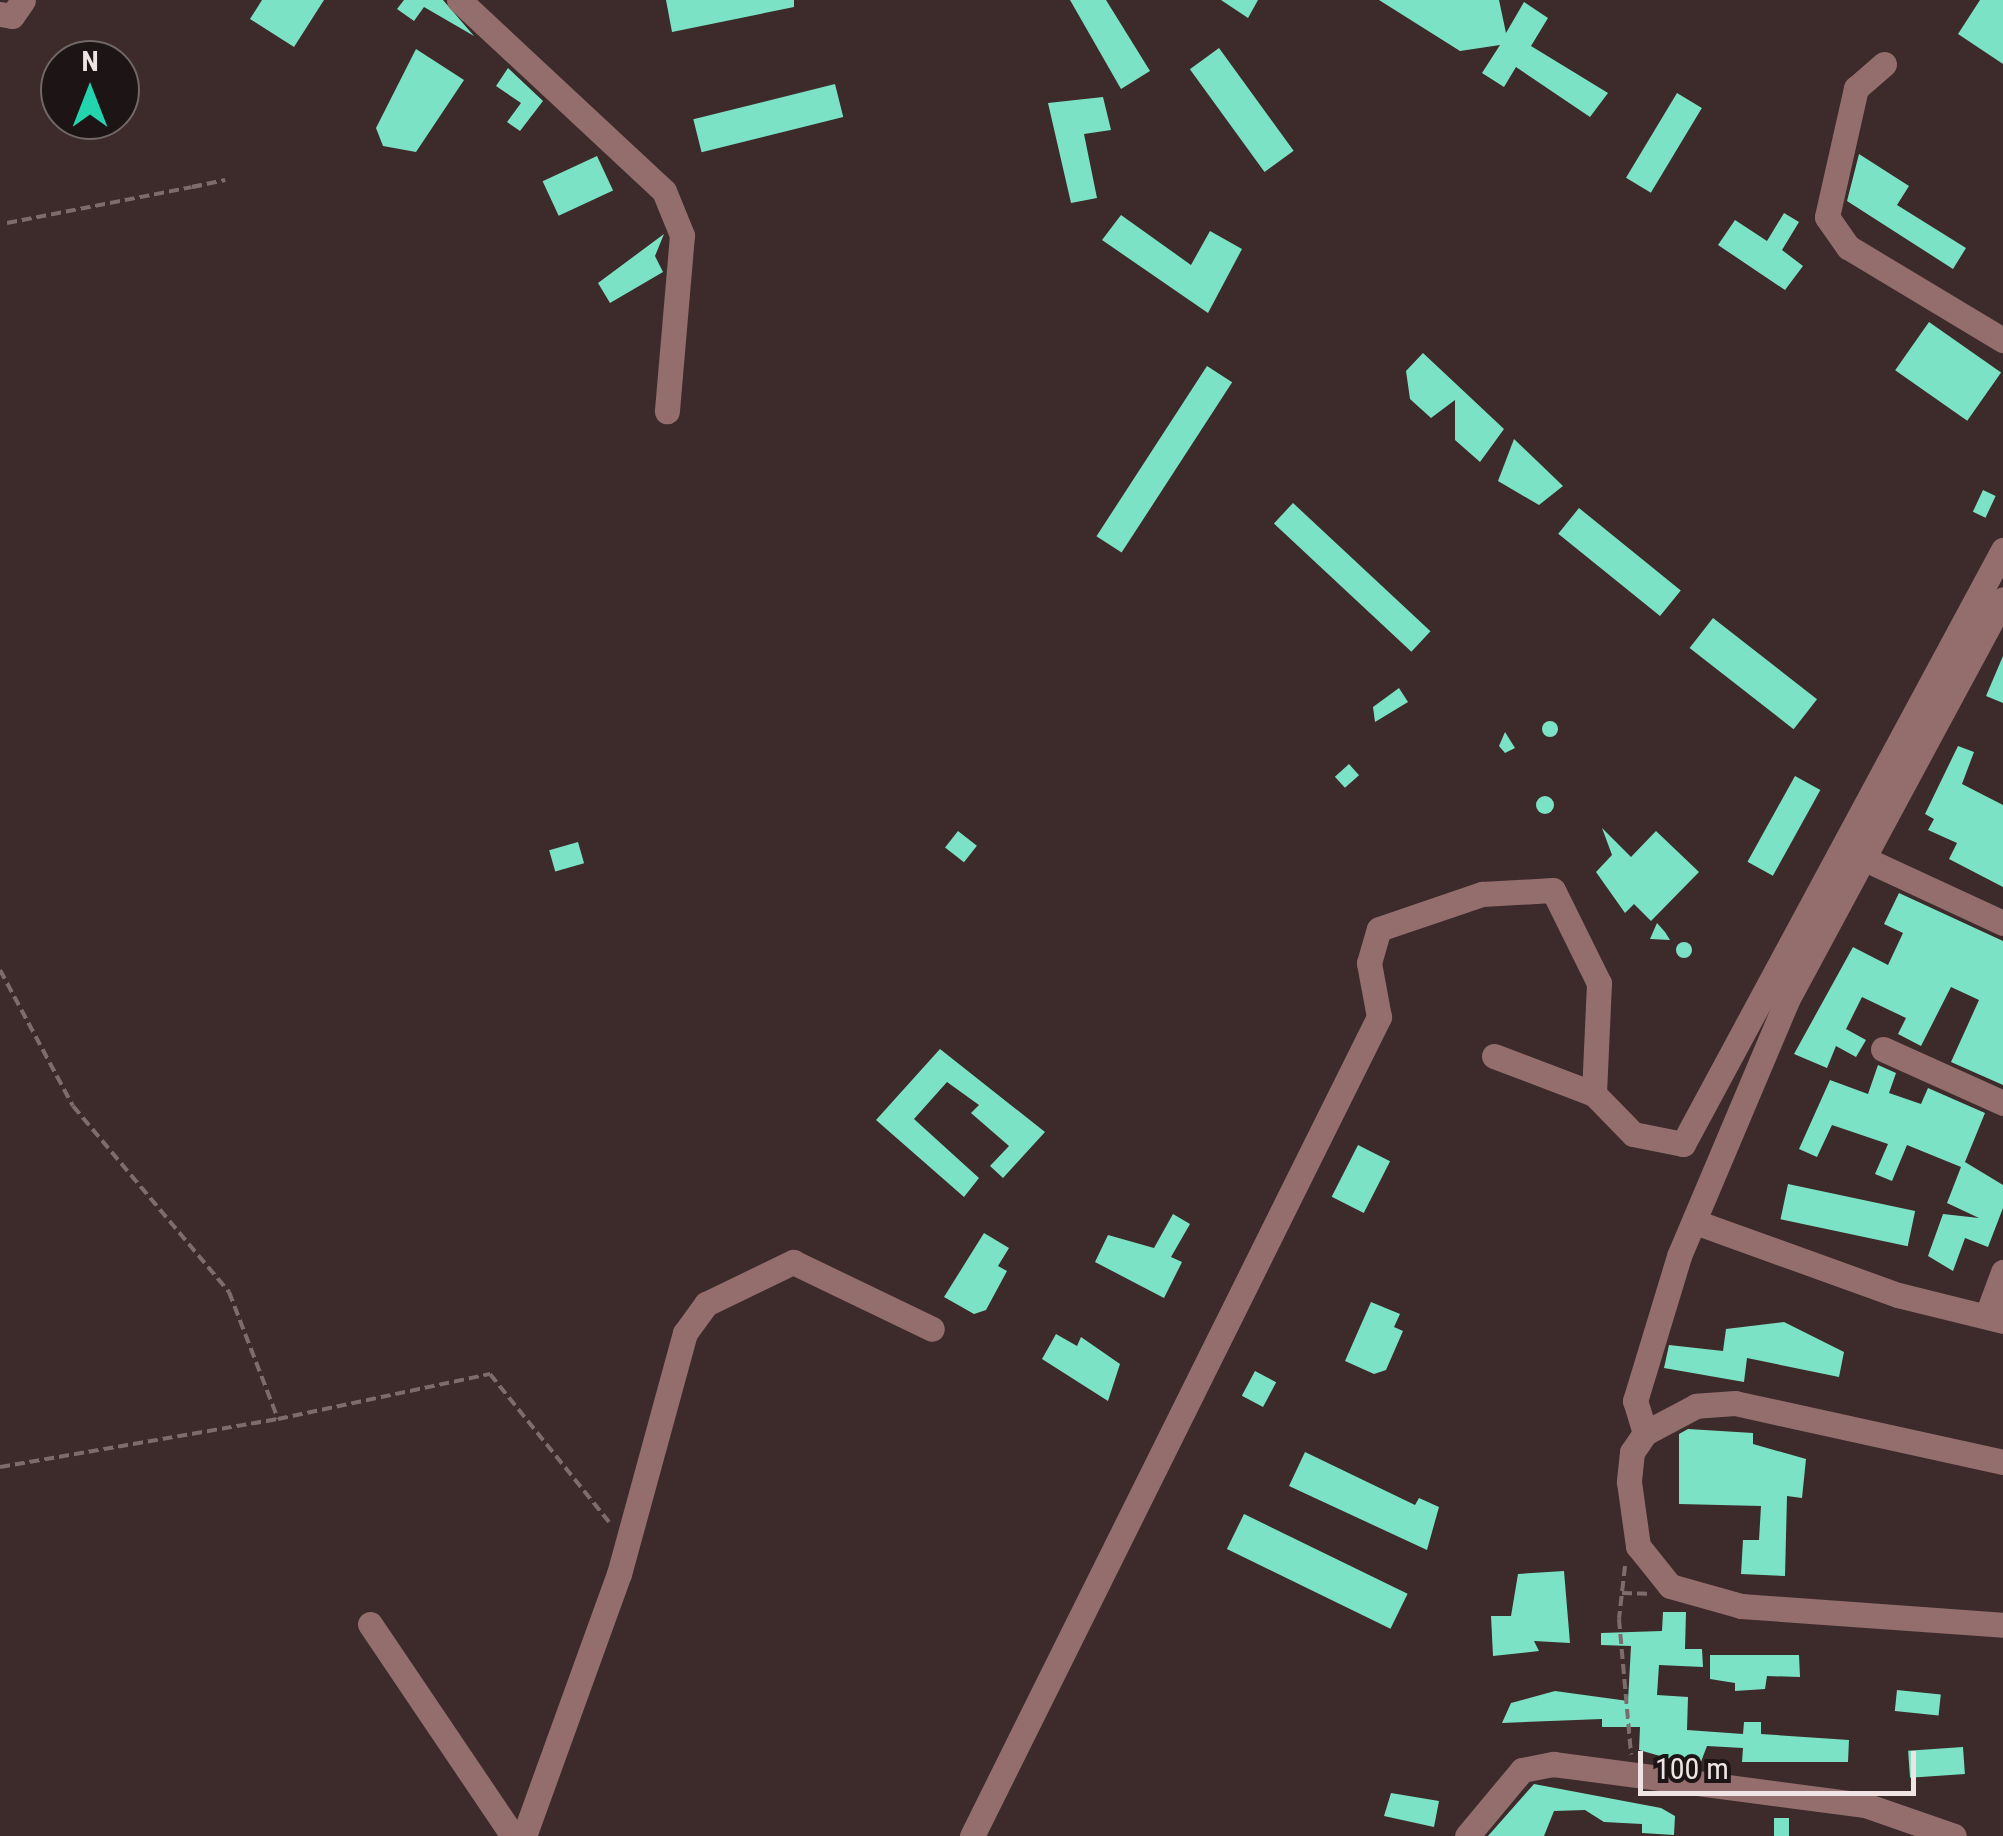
<!DOCTYPE html>
<html>
<head>
<meta charset="utf-8">
<style>
  body { margin:0 }
  #map { position:relative; width:2003px; height:1836px; overflow:hidden; background:#3c2b2a; font-family:"Roboto Condensed",sans-serif }
  div>[style] { position:absolute }
  .building>* { inset:0; background:#7ce2c5; transform-origin:0 0 }
  .round { border-radius:50% }
  .path>* { height:4px; margin-top:-2px; transform-origin:0; background:repeating-linear-gradient(90deg,#7c6c6c 0 10px,transparent 0 15px) }
  .minor>* { height:25px; margin:-12.5px; padding:0 12.5px; transform-origin:12.5px; border-radius:12.5px; background:#936e6d }
  span { translate:-50% -50%; white-space:nowrap; text-align:center; line-height:1.15; -webkit-text-stroke:10px #1d1515; paint-order:stroke }
  .north { position:absolute; left:40px; top:40px; width:100px; height:100px; box-sizing:border-box; background:#1d1515; border:2px solid #716767; border-radius:50%; rotate:0deg; font-size:28px; font-weight:700; line-height:40px; text-align:center; color:#efe3e3 }
  .north::after { content:''; display:block; margin:auto; width:35px; height:45px; background:#22d5af; clip-path:polygon(50% 0,100% 100%,50% 72%,0 100%) }
  .scale { position:absolute; left:1638px; top:1751px; width:278px; height:45px; box-sizing:border-box; border:5px solid #efe3e3; border-top:0; padding-left:12px; font-size:30px; line-height:35px; white-space:nowrap; color:#efe3e3; -webkit-text-stroke:8px #1d1515; paint-order:stroke }
</style>
</head>
<body>
<div id="map">
  <div class="building">
    <i style="clip-path:polygon(262px 0,324px 0,294px 47px,250px 19px)"></i>
    <i style="clip-path:polygon(404px 0,443px 0,474px 36px,424px 7px,414px 21px,397px 9px)"></i>
    <i style="clip-path:polygon(666px 0,794px 0,794px 7px,672px 32px)"></i>
    <i style="clip-path:polygon(1070px 0,1106px 0,1150px 71px,1121px 89px)"></i>
    <i style="clip-path:polygon(1221px 0,1258px 0,1248px 18px)"></i>
    <i style="clip-path:polygon(1379px 0,1499px 0,1506px 33px,1524px 2px,1548px 18px,1531px 46px,1608px 93px,1590px 117px,1516px 67px,1504px 87px,1482px 73px,1500px 45px,1460px 51px)"></i>
    <i style="clip-path:polygon(1980px 0,2003px 0,2003px 64px,1958px 34px)"></i>
    <i style="left:1219px;top:48px;width:127px;height:36px;rotate:54deg"></i>
    <i style="clip-path:polygon(416px 49px,464px 80px,416px 152px,383px 146px,376px 128px)"></i>
    <i style="clip-path:polygon(508px 68px,543px 101px,520px 131px,507px 122px,521px 103px,496px 86px)"></i>
    <i style="left:835px;top:84px;width:34px;height:146px;rotate:76deg"></i>
    <i style="left:1677px;top:93px;width:29px;height:99px;rotate:31deg"></i>
    <i style="clip-path:polygon(1103px 97px,1111px 130px,1084px 134px,1097px 198px,1071px 203px,1048px 103px)"></i>
    <i style="clip-path:polygon(1859px 154px,1909px 186px,1897px 205px,1966px 248px,1953px 269px,1847px 201px)"></i>
    <i style="left:597px;top:156px;width:38px;height:60px;rotate:65deg"></i>
    <i style="clip-path:polygon(1784px 213px,1799px 222px,1782px 250px,1803px 266px,1785px 290px,1718px 245px,1735px 220px,1767px 241px)"></i>
    <i style="clip-path:polygon(1121px 215px,1191px 265px,1210px 231px,1242px 249px,1208px 313px,1102px 240px)"></i>
    <i style="clip-path:polygon(664px 234px,655px 256px,663px 272px,610px 303px,598px 283px)"></i>
    <i style="left:1929px;top:322px;width:88px;height:59px;rotate:35deg"></i>
    <i style="clip-path:polygon(1423px 353px,1504px 429px,1480px 462px,1455px 440px,1455px 400px,1431px 418px,1410px 399px,1406px 371px)"></i>
    <i style="left:1207px;top:366px;width:30px;height:203px;rotate:33deg"></i>
    <i style="clip-path:polygon(1514px 439px,1563px 486px,1539px 505px,1498px 481px)"></i>
    <i style="left:1983px;top:490px;width:14px;height:24px;rotate:25deg"></i>
    <i style="left:1293px;top:503px;width:188px;height:28px;rotate:43deg"></i>
    <i style="left:1579px;top:508px;width:131px;height:33px;rotate:39deg"></i>
    <i style="left:1713px;top:618px;width:132px;height:38px;rotate:38deg"></i>
    <i style="clip-path:polygon(2003px 656px,2003px 703px,1986px 696px)"></i>
    <i style="clip-path:polygon(1399px 688px,1408px 702px,1375px 722px,1373px 707px)"></i>
    <i class="round" style="left:1542px;top:721px;width:16px;height:16px"></i>
    <i style="clip-path:polygon(1505px 732px,1515px 748px,1505px 753px,1499px 746px)"></i>
    <i style="clip-path:polygon(1958px 746px,1974px 752px,1962px 784px,2003px 805px,2003px 887px,1949px 859px,1957px 843px,1928px 830px,1934px 819px,1925px 814px)"></i>
    <i style="left:1349px;top:764px;width:15px;height:19px;rotate:48deg"></i>
    <i style="left:1795px;top:776px;width:29px;height:98px;rotate:29deg"></i>
    <i class="round" style="left:1536px;top:796px;width:18px;height:18px"></i>
    <i style="clip-path:polygon(1602px 828px,1631px 857px,1656px 831px,1699px 872px,1651px 921px,1634px 904px,1625px 913px,1596px 872px,1612px 855px)"></i>
    <i style="left:958px;top:831px;width:24px;height:21px;rotate:38deg"></i>
    <i style="left:578px;top:842px;width:22px;height:30px;rotate:74deg"></i>
    <i style="clip-path:polygon(1899px 893px,2003px 941px,2003px 1085px,1951px 1062px,1979px 1000px,1951px 987px,1921px 1046px,1898px 1034px,1906px 1018px,1862px 997px,1846px 1029px,1866px 1040px,1856px 1057px,1836px 1046px,1827px 1068px,1794px 1054px,1853px 947px,1888px 965px,1903px 933px,1884px 924px)"></i>
    <i style="clip-path:polygon(1657px 923px,1665px 932px,1670px 940px,1650px 939px)"></i>
    <i class="round" style="left:1676px;top:942px;width:16px;height:16px"></i>
    <i style="clip-path:polygon(940px 1049px,1045px 1132px,1003px 1178px,990px 1166px,1009px 1146px,971px 1113px,979px 1105px,947px 1082px,914px 1119px,979px 1178px,964px 1197px,876px 1120px)"></i>
    <i style="clip-path:polygon(1878px 1065px,1896px 1073px,1889px 1093px,1921px 1104px,1928px 1088px,1985px 1113px,1965px 1162px,2003px 1185px,2003px 1208px,1988px 1247px,1965px 1238px,1953px 1271px,1928px 1256px,1943px 1214px,1979px 1218px,1947px 1203px,1961px 1167px,1907px 1145px,1892px 1181px,1875px 1174px,1888px 1144px,1832px 1125px,1817px 1157px,1799px 1149px,1830px 1080px,1868px 1094px)"></i>
    <i style="left:1358px;top:1145px;width:36px;height:58px;rotate:27deg"></i>
    <i style="left:1788px;top:1184px;width:130px;height:36px;rotate:12deg"></i>
    <i style="clip-path:polygon(1173px 1214px,1190px 1224px,1171px 1257px,1182px 1262px,1164px 1298px,1095px 1262px,1108px 1235px,1154px 1248px)"></i>
    <i style="clip-path:polygon(984px 1233px,1009px 1248px,998px 1266px,1007px 1271px,986px 1310px,974px 1314px,944px 1297px)"></i>
    <i style="clip-path:polygon(1371px 1302px,1400px 1314px,1394px 1327px,1403px 1331px,1386px 1370px,1374px 1374px,1345px 1361px)"></i>
    <i style="clip-path:polygon(1784px 1322px,1844px 1352px,1839px 1377px,1747px 1358px,1744px 1382px,1664px 1368px,1669px 1345px,1723px 1351px,1726px 1329px)"></i>
    <i style="clip-path:polygon(1056px 1334px,1077px 1346px,1081px 1337px,1120px 1364px,1108px 1401px,1042px 1359px)"></i>
    <i style="left:1255px;top:1371px;width:24px;height:28px;rotate:28deg"></i>
    <i style="clip-path:polygon(1688px 1429px,1753px 1433px,1753px 1444px,1806px 1459px,1802px 1498px,1787px 1496px,1785px 1576px,1741px 1574px,1743px 1540px,1759px 1540px,1761px 1506px,1679px 1504px,1679px 1434px)"></i>
    <i style="clip-path:polygon(1305px 1452px,1415px 1505px,1419px 1498px,1439px 1507px,1427px 1550px,1289px 1486px)"></i>
    <i style="left:1244px;top:1514px;width:182px;height:39px;rotate:26deg"></i>
    <i style="clip-path:polygon(1564px 1571px,1570px 1643px,1534px 1641px,1539px 1651px,1493px 1656px,1491px 1616px,1511px 1616px,1518px 1574px)"></i>
    <i style="clip-path:polygon(1663px 1612px,1686px 1612px,1685px 1649px,1702px 1649px,1703px 1667px,1659px 1665px,1657px 1695px,1688px 1697px,1687px 1730px,1743px 1734px,1744px 1722px,1761px 1722px,1761px 1734px,1849px 1740px,1848px 1762px,1742px 1762px,1743px 1748px,1707px 1746px,1699px 1767px,1639px 1750px,1640px 1727px,1602px 1727px,1602px 1719px,1502px 1723px,1511px 1703px,1555px 1691px,1628px 1701px,1631px 1646px,1601px 1645px,1601px 1633px,1662px 1631px)"></i>
    <i style="clip-path:polygon(1710px 1655px,1799px 1655px,1800px 1677px,1767px 1676px,1765px 1689px,1735px 1691px,1735px 1683px,1710px 1679px)"></i>
    <i style="left:1897px;top:1690px;width:44px;height:21px;rotate:6deg"></i>
    <i style="left:1963px;top:1747px;width:27px;height:55px;rotate:86deg"></i>
    <i style="clip-path:polygon(1534px 1784px,1661px 1808px,1675px 1816px,1674px 1835px,1642px 1833px,1642px 1824px,1604px 1822px,1585px 1810px,1554px 1811px,1544px 1836px,1488px 1836px)"></i>
    <i style="clip-path:polygon(1391px 1793px,1439px 1801px,1434px 1827px,1384px 1816px)"></i>
    <i style="left:1774px;top:1818px;width:15px;height:18px"></i>
  </div>
  <div class="path">
    <i style="left:202px;top:185px;width:10px;rotate:169deg"></i>
    <i style="left:192px;top:187px;width:34px;rotate:-12deg"></i>
    <i style="left:7px;top:223px;width:188px;rotate:-11deg"></i>
    <i style="left:0;top:970px;width:154px;rotate:61.8deg"></i>
    <i style="left:73px;top:1106px;width:243px;rotate:50deg"></i>
    <i style="left:229px;top:1292px;width:136px;rotate:68.9deg"></i>
    <i style="left:278px;top:1419px;width:217px;rotate:-12deg"></i>
    <i style="left:490px;top:1374px;width:190px;rotate:51.2deg"></i>
    <i style="left:0;top:1467px;width:282px;rotate:-9.8deg"></i>
    <i style="left:1625px;top:1566px;width:53px;rotate:96.5deg"></i>
    <i style="left:1619px;top:1619px;width:136px;rotate:84.9deg"></i>
    <i style="left:1622px;top:1593px;width:25px;rotate:2deg"></i>
  </div>
  <div class="minor">
    <i style="left:459px;top:0;width:280px;rotate:43deg"></i>
    <i style="left:664px;top:191px;width:48px;rotate:67.8deg"></i>
    <i style="left:682px;top:235px;width:177px;rotate:94.9deg"></i>
    <i style="left:0;top:14px;width:12px;rotate:9deg"></i>
    <i style="left:12px;top:16px;width:19px;rotate:-55deg"></i>
    <i style="left:1884px;top:64px;width:37px;rotate:139deg"></i>
    <i style="left:1856px;top:88px;width:132px;rotate:102.7deg"></i>
    <i style="left:1827px;top:217px;width:37px;rotate:55deg"></i>
    <i style="left:1848px;top:247px;width:181px;rotate:31deg"></i>
    <i style="left:1869px;top:861px;width:148px;rotate:24.8deg"></i>
    <i style="left:1883px;top:1049px;width:132px;rotate:24.2deg"></i>
    <i style="left:1494px;top:1056px;width:107px;rotate:20.8deg"></i>
    <i style="left:1698px;top:1223px;width:213px;rotate:19.8deg"></i>
    <i style="left:1898px;top:1295px;width:108px;rotate:13.9deg"></i>
    <i style="left:1987px;top:1315px;width:46px;rotate:-69.6deg"></i>
    <i style="left:1645px;top:1433px;width:34px;rotate:-107deg"></i>
    <i style="left:1635px;top:1401px;width:152px;rotate:-73.1deg"></i>
    <i style="left:1679px;top:1256px;width:278px;rotate:-67.1deg"></i>
    <i style="left:1787px;top:1000px;width:455px;rotate:-61.7deg"></i>
    <i style="left:2003px;top:1462px;width:274px;rotate:-167.6deg"></i>
    <i style="left:1735px;top:1403px;width:39px;rotate:176deg"></i>
    <i style="left:1696px;top:1406px;width:58px;rotate:152.1deg"></i>
    <i style="left:1645px;top:1433px;width:23px;rotate:124deg"></i>
    <i style="left:1632px;top:1452px;width:30px;rotate:96deg"></i>
    <i style="left:1629px;top:1482px;width:65px;rotate:82deg"></i>
    <i style="left:1638px;top:1546px;width:51px;rotate:51.3deg"></i>
    <i style="left:1670px;top:1586px;width:74px;rotate:15.7deg"></i>
    <i style="left:1741px;top:1606px;width:263px;rotate:4.1deg"></i>
    <i style="left:370px;top:1624px;width:256px;rotate:56deg"></i>
    <i style="left:524px;top:1836px;width:279px;rotate:-70.1deg"></i>
    <i style="left:619px;top:1574px;width:250px;rotate:-74.7deg"></i>
    <i style="left:685px;top:1333px;width:36px;rotate:-54deg"></i>
    <i style="left:706px;top:1304px;width:97px;rotate:-25.8deg"></i>
    <i style="left:793px;top:1262px;width:154px;rotate:25.7deg"></i>
    <i style="left:972px;top:1836px;width:915px;rotate:-63.58deg"></i>
    <i style="left:1379px;top:1017px;width:55px;rotate:-100.5deg"></i>
    <i style="left:1369px;top:963px;width:35px;rotate:-74deg"></i>
    <i style="left:1379px;top:929px;width:109px;rotate:-18.8deg"></i>
    <i style="left:1482px;top:894px;width:71px;rotate:-3.2deg"></i>
    <i style="left:1553px;top:890px;width:104px;rotate:63.7deg"></i>
    <i style="left:1599px;top:983px;width:111px;rotate:92.6deg"></i>
    <i style="left:1594px;top:1094px;width:56px;rotate:45.7deg"></i>
    <i style="left:1633px;top:1134px;width:51px;rotate:11.3deg"></i>
    <i style="left:1683px;top:1144px;width:675px;rotate:-61.69deg"></i>
    <i style="left:1467px;top:1836px;width:86px;rotate:-50.2deg"></i>
    <i style="left:1522px;top:1770px;width:32px;rotate:-11deg"></i>
    <i style="left:1553px;top:1764px;width:315px;rotate:7.5deg"></i>
    <i style="left:1865px;top:1805px;width:94px;rotate:19.2deg"></i>
  </div>
  <div class="north">N</div>
  <div class="scale">100 m</div>
</div>
</body>
</html>
